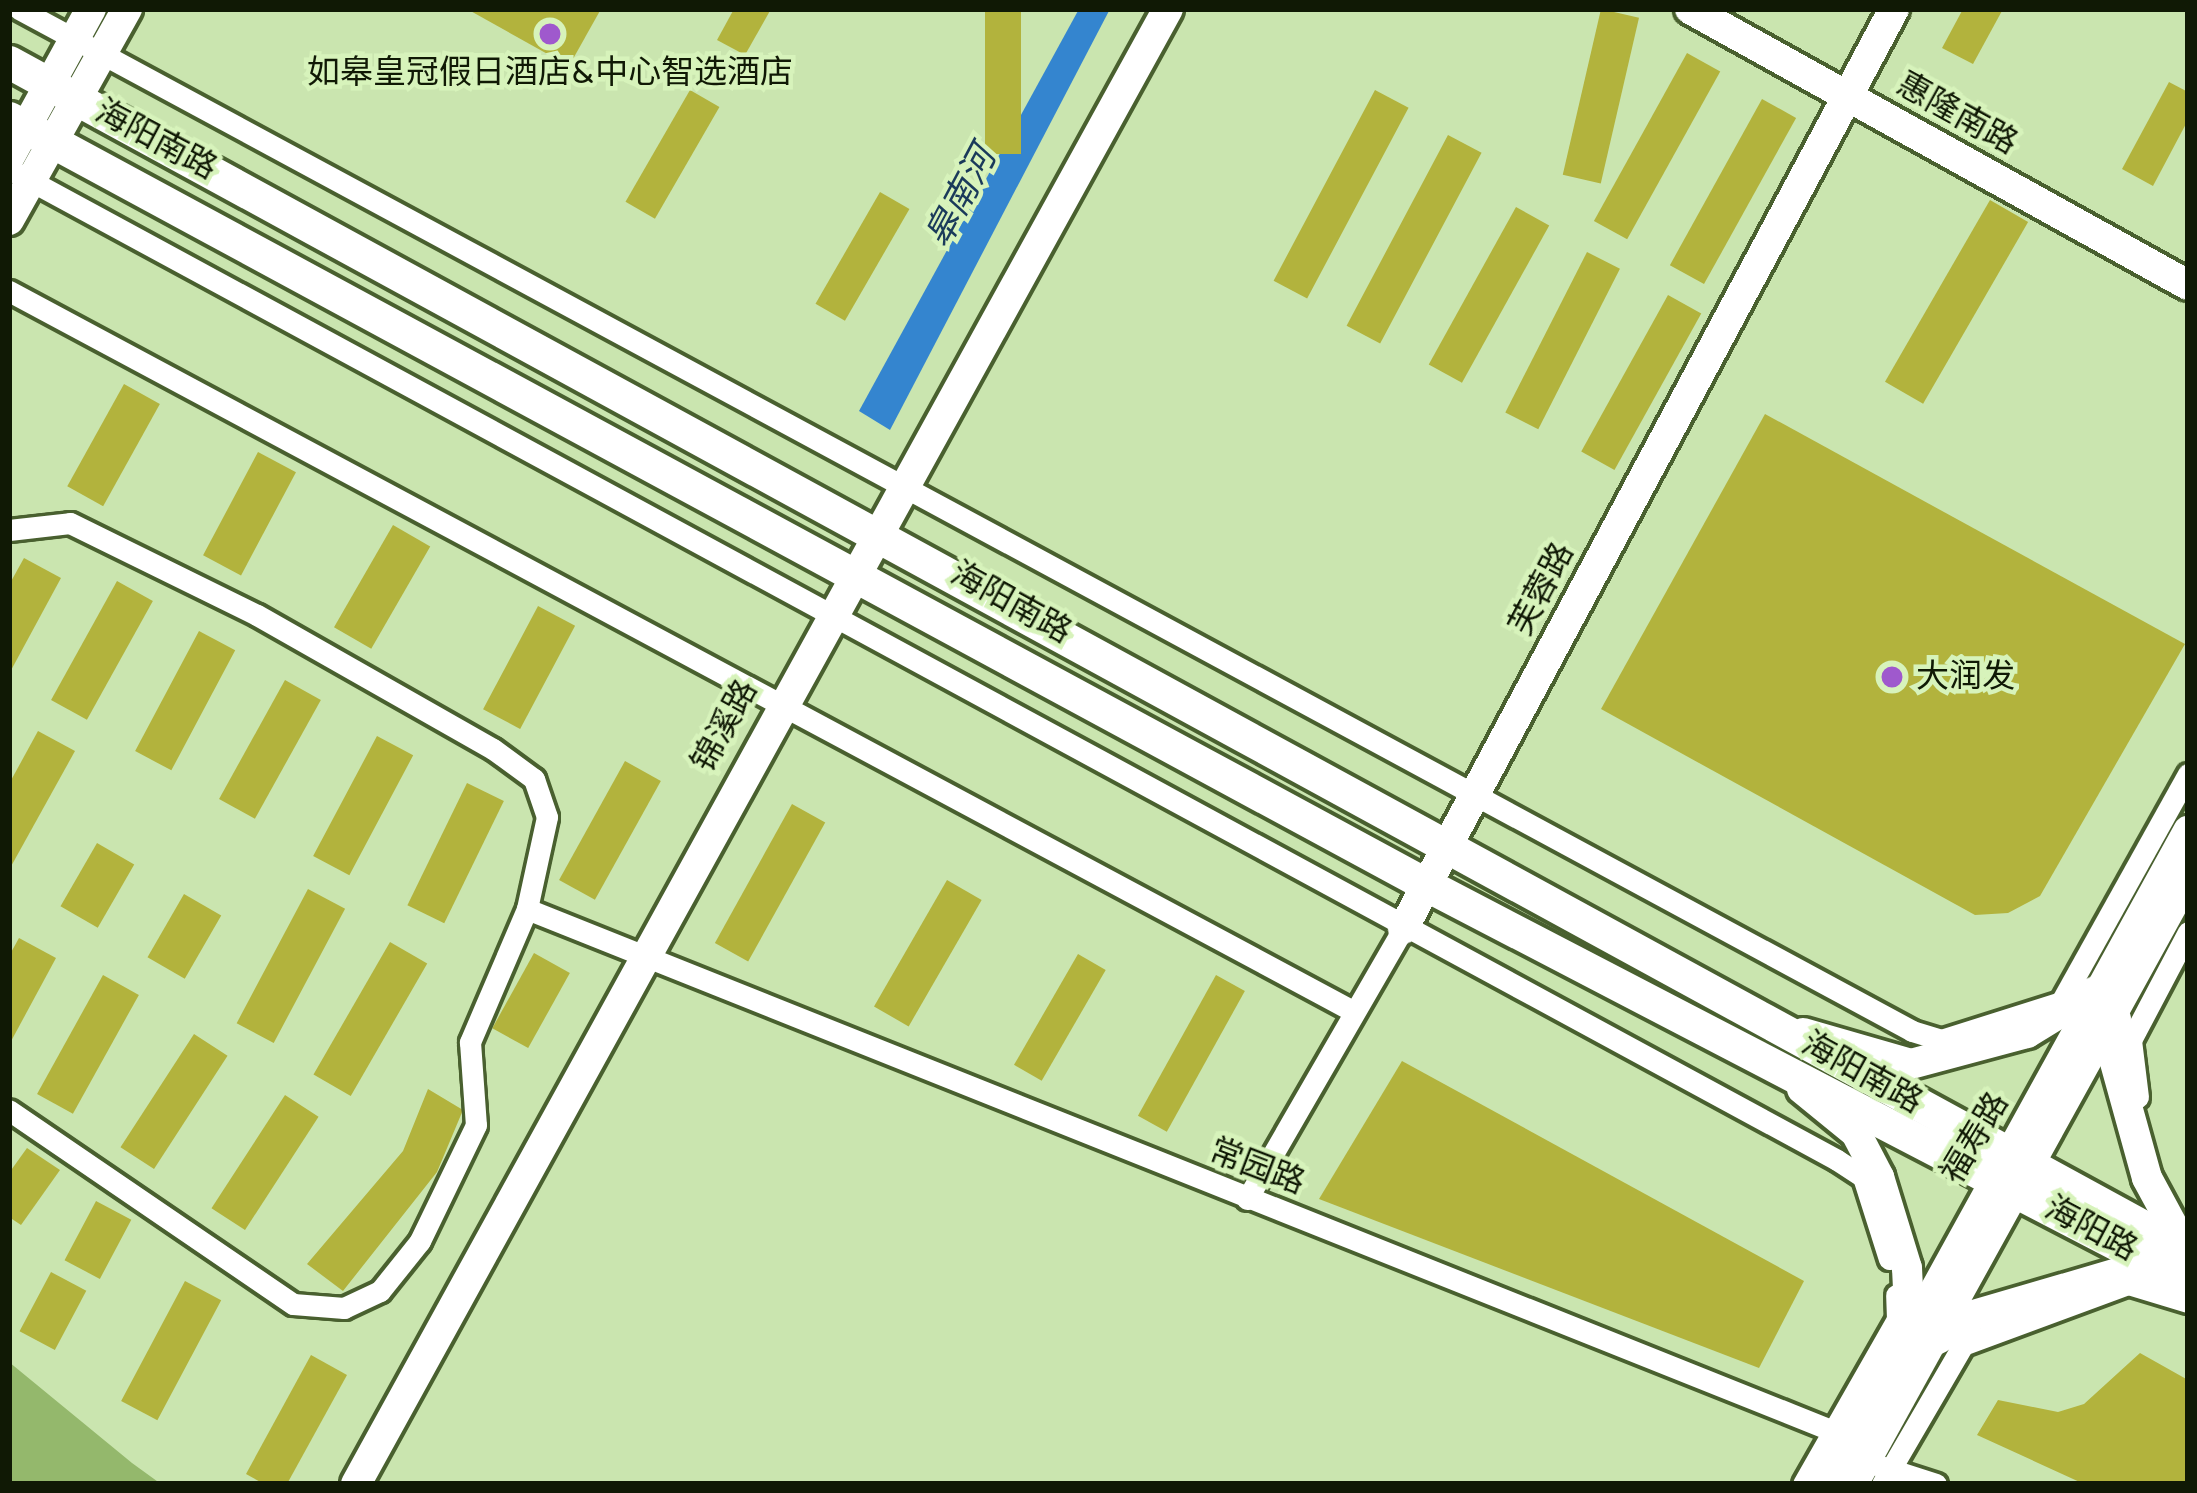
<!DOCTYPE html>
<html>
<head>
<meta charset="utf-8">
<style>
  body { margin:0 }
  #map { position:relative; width:2197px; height:1493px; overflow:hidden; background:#cae5af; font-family:"Varela Round","Noto Sans SC",sans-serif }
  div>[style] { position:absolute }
  .green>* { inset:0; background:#94b86c }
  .water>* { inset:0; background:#3485cf }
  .building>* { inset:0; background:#b2b33d; transform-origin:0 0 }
  .roads { filter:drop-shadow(3px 0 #49602f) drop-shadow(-3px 0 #49602f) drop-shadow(0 3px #49602f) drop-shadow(0 -3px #49602f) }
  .street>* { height:21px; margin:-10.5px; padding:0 10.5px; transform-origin:10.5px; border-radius:10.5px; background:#fff }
  .secondary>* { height:30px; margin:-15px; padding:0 15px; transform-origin:15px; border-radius:15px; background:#fff }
  .primary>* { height:33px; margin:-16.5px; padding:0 16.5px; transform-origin:16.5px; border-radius:16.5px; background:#fff }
  .dots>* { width:33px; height:33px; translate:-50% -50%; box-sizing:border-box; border:6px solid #d7f3bb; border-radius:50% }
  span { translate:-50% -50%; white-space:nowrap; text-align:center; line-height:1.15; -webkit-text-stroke:9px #d7f3bb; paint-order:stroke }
  .poi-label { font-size:33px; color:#101905 }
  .left { translate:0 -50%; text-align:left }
  .street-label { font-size:33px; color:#101905 }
  .water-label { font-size:36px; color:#1a3a5a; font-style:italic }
  .frame { position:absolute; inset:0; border:12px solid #101905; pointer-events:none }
</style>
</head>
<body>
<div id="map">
  <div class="green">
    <i style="clip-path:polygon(9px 1362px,132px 1463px,161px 1484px,9px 1484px)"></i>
  </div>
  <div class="water">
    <i style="clip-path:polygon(1079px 9px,1110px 9px,890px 430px,859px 411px)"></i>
  </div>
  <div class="building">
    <i style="clip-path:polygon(467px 9px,601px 9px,569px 66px)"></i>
    <i style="clip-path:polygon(734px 9px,771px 9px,745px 55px,717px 40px)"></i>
    <i style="left:985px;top:9px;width:36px;height:145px"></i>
    <i style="left:1601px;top:9px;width:39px;height:170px;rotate:13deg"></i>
    <i style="clip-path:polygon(1963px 9px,2003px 9px,1973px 64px,1942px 48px)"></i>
    <i style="left:1687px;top:53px;width:38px;height:192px;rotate:29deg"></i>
    <i style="clip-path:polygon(2169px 82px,2188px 92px,2188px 120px,2153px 186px,2122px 169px)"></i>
    <i style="left:690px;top:90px;width:34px;height:129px;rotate:30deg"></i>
    <i style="left:1375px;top:90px;width:38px;height:216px;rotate:28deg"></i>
    <i style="left:1762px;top:99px;width:39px;height:190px;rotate:29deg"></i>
    <i style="left:1448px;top:135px;width:38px;height:216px;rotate:28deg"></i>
    <i style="left:880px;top:192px;width:34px;height:129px;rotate:30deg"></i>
    <i style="left:1990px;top:200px;width:44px;height:210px;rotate:30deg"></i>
    <i style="left:1516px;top:207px;width:38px;height:180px;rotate:29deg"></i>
    <i style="left:1587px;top:252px;width:37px;height:180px;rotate:27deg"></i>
    <i style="left:1668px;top:295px;width:38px;height:179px;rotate:29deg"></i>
    <i style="left:124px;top:384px;width:41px;height:117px;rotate:29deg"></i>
    <i style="clip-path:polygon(1765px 414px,2185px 644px,2040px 896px,2008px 913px,1975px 915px,1601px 709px)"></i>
    <i style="left:258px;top:452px;width:43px;height:117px;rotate:28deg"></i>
    <i style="left:393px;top:525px;width:43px;height:118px;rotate:30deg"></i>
    <i style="clip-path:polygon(24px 558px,61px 578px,9px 674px,9px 585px)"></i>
    <i style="left:117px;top:581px;width:41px;height:136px;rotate:29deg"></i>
    <i style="left:538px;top:606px;width:42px;height:117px;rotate:28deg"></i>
    <i style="left:199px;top:631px;width:41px;height:136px;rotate:28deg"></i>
    <i style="left:285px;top:680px;width:41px;height:136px;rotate:29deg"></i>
    <i style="clip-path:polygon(38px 731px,75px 751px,9px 870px,9px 784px)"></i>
    <i style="left:377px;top:736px;width:41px;height:136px;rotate:28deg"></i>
    <i style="left:625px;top:761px;width:41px;height:136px;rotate:29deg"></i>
    <i style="left:467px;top:783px;width:41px;height:136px;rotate:26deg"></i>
    <i style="left:792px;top:804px;width:38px;height:159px;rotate:29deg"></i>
    <i style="left:97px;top:843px;width:43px;height:73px;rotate:30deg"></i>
    <i style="left:947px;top:880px;width:40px;height:146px;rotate:30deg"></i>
    <i style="left:308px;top:889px;width:42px;height:152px;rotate:28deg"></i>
    <i style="left:184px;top:894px;width:43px;height:73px;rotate:30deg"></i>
    <i style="clip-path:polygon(19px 938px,56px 958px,9px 1045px,9px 956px)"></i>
    <i style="left:390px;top:942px;width:43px;height:153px;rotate:30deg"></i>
    <i style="left:534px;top:953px;width:41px;height:86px;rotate:29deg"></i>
    <i style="left:1078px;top:954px;width:32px;height:128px;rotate:30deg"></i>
    <i style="left:103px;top:975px;width:41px;height:136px;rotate:29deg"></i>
    <i style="left:1216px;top:975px;width:33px;height:161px;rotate:29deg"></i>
    <i style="left:194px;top:1034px;width:40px;height:135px;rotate:33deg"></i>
    <i style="clip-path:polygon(1402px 1061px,1804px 1281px,1759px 1368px,1319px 1199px)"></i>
    <i style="clip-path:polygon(428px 1089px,463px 1110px,437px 1172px,343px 1291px,307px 1264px,403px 1151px)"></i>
    <i style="left:285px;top:1095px;width:40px;height:135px;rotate:33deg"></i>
    <i style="clip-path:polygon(27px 1148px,60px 1170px,21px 1225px,9px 1217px,9px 1173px)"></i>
    <i style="left:96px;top:1201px;width:40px;height:67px;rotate:28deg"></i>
    <i style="left:51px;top:1272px;width:40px;height:67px;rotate:28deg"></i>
    <i style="left:185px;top:1281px;width:41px;height:136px;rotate:28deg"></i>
    <i style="clip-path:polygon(2140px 1353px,2188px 1380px,2188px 1484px,2084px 1484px,1977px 1435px,1998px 1400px,2058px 1412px,2084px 1404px)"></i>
    <i style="clip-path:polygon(311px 1355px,347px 1375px,287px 1484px,264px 1484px,246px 1474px)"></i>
  </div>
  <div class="roads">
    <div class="street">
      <i style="left:19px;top:9px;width:2151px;rotate:28.36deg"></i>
      <i style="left:1912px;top:1031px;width:30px;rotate:17deg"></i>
      <i style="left:1941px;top:1040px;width:126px;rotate:-17.6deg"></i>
      <i style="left:2061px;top:1002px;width:261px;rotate:-60.9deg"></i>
      <i style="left:9px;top:169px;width:2079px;rotate:28.46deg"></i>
      <i style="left:1837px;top:1160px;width:31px;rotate:33deg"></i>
      <i style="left:1863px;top:1177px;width:86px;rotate:72.4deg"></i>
      <i style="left:9px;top:291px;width:1525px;rotate:28.18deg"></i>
      <i style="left:9px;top:530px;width:61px;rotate:-6.5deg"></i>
      <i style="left:70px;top:523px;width:208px;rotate:26.2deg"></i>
      <i style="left:257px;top:615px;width:271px;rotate:29.6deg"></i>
      <i style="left:493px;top:749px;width:51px;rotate:36.2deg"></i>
      <i style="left:534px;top:779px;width:40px;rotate:71.1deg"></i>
      <i style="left:547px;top:817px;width:94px;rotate:102.3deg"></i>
      <i style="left:527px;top:909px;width:145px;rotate:113.2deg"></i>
      <i style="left:470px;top:1042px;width:83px;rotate:85.9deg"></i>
      <i style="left:476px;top:1125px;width:129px;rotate:115.8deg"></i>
      <i style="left:420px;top:1241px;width:64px;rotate:128.7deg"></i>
      <i style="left:380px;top:1291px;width:40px;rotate:155deg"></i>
      <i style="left:344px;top:1308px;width:51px;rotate:-175.5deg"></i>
      <i style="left:293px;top:1304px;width:344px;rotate:-145.7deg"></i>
      <i style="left:527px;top:909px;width:1420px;rotate:21.78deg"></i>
      <i style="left:2138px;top:1097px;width:57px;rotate:-97deg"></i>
      <i style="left:2131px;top:1040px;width:122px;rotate:-62.2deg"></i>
      <i style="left:1247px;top:1199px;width:312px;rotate:-60deg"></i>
      <i style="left:1877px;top:1465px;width:62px;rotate:17.9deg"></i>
      <i style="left:1803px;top:1484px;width:190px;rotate:-60.3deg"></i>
      <i style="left:1897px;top:1319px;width:24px;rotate:-92deg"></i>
      <i style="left:1882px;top:1484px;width:161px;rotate:-59.8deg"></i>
      <i style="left:1963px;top:1345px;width:176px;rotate:-20.3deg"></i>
      <i style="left:2128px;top:1284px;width:63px;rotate:16.7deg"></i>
    </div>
    <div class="secondary">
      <i style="left:1690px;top:9px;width:569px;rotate:29deg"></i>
      <i style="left:9px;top:158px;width:170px;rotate:-61.2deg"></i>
      <i style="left:9px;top:220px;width:242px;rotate:-60.8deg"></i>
      <i style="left:1403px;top:929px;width:1043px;rotate:-61.91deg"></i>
      <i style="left:2116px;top:1019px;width:40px;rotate:92.9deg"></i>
      <i style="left:2114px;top:1059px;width:123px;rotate:74.5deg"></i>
      <i style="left:2147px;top:1178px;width:82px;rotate:61.6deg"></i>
      <i style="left:1803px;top:1033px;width:112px;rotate:16deg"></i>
      <i style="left:1911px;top:1064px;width:120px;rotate:-15deg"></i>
      <i style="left:2027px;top:1033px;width:79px;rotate:-31.5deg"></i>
      <i style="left:1802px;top:1089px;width:70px;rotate:39.2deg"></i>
      <i style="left:1856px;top:1133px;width:50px;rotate:62.4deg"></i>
      <i style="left:1879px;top:1177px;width:95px;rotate:72.9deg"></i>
      <i style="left:1907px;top:1268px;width:61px;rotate:87.2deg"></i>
      <i style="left:1938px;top:1339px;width:43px;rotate:-33.7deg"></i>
      <i style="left:1974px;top:1315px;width:156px;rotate:-16.3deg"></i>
      <i style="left:2124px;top:1271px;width:47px;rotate:3.7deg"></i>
      <i style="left:356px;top:1484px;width:1684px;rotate:-61.17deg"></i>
      <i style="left:1828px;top:1484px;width:746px;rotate:-61.13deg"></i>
      <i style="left:1853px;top:1484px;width:693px;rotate:-61.11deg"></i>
    </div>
    <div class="primary">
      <i style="left:9px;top:62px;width:2482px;rotate:28.62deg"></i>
      <i style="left:9px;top:118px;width:1610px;rotate:28.41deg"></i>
      <i style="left:1425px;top:884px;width:860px;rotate:27.49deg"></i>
    </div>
  </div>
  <div class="dots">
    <i style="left:550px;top:34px;background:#9f59cd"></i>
    <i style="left:1892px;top:677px;background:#9f59cd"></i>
  </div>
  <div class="poi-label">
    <span style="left:550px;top:73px">如皋皇冠假日酒店&amp;中心智选酒店</span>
    <span class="left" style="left:1916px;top:677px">大润发</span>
  </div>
  <div class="street-label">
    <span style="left:1957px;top:114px;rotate:29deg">惠隆南路</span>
    <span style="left:156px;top:140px;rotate:28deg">海阳南路</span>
    <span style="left:1542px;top:589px;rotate:-62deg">芙蓉路</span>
    <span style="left:1011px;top:603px;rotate:29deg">海阳南路</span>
    <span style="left:725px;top:726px;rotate:-61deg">锦溪路</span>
    <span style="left:1862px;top:1073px;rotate:29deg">海阳南路</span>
    <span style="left:1975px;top:1138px;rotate:-59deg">福寿路</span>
    <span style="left:1257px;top:1167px;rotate:21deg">常园路</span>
    <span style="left:2091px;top:1229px;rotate:28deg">海阳路</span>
  </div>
  <div class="water-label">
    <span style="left:961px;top:197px;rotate:-62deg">皋南河</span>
  </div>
  <div class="frame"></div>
</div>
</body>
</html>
